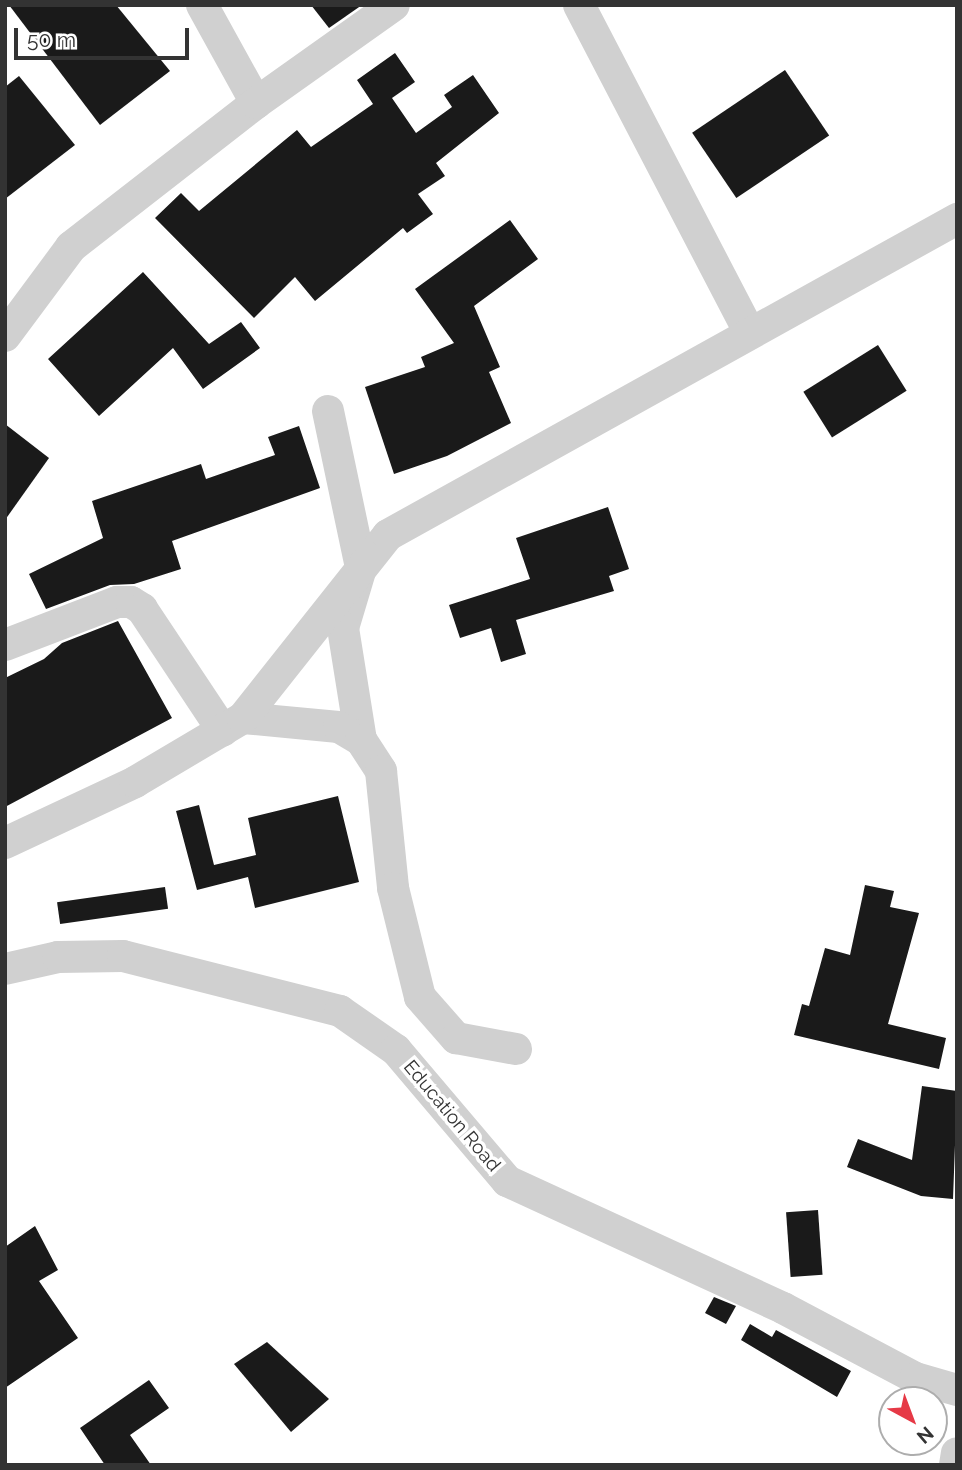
<!DOCTYPE html>
<html>
<head>
<meta charset="utf-8">
<style>
  body { margin:0 }
  #map { position:relative; width:962px; height:1470px; overflow:hidden; background:#fff; font-family:Raleway,sans-serif }
  div>[style] { position:absolute }
  .building>* { inset:0; background:#1a1a1a; transform-origin:0 0 }
  .minor>* { height:32px; margin:-16px; padding:0 16px; transform-origin:16px; border-radius:16px; background:#d0d0d0 }
  span { translate:-50% -50%; white-space:nowrap; text-align:center; line-height:1.15; -webkit-text-stroke:7px #fff; paint-order:stroke }
  .street-label { font-size:19px; color:#333 }
  .frame { position:absolute; inset:0; border:7px solid #333; pointer-events:none }
  .north { position:absolute; left:878px; top:1386px; width:70px; height:70px; box-sizing:border-box; background:#fff; border:2px solid #adadad; border-radius:50%; rotate:139deg; font-size:19px; font-weight:700; line-height:28px; text-align:center; color:#333 }
  .north::after { content:''; display:block; margin:auto; width:24px; height:32px; background:#e63946; clip-path:polygon(50% 0,100% 100%,50% 72%,0 100%) }
  .scale { position:absolute; left:14px; top:28px; width:175px; height:32px; box-sizing:border-box; border:4px solid #333; border-top:0; padding-left:9px; font-size:21px; line-height:24px; white-space:nowrap; color:#333; -webkit-text-stroke:5px #fff; paint-order:stroke }
</style>
</head>
<body>
<div id="map">
  <div class="building">
    <i style="clip-path:polygon(9px 5px,116px 5px,170px 71px,100px 125px)"></i>
    <i style="clip-path:polygon(311px 5px,362px 5px,329px 28px)"></i>
    <i style="clip-path:polygon(395px 53px,415px 82px,392px 98px,416px 133px,452px 107px,444px 95px,473px 75px,499px 113px,436px 163px,445px 176px,418px 194px,433px 214px,407px 233px,403px 228px,315px 301px,295px 277px,254px 318px,155px 218px,181px 193px,199px 211px,297px 130px,311px 147px,373px 104px,357px 80px)"></i>
    <i style="left:785px;top:70px;width:79px;height:112px;rotate:56deg"></i>
    <i style="clip-path:polygon(19px 76px,75px 145px,5px 199px,5px 87px)"></i>
    <i style="clip-path:polygon(510px 220px,538px 259px,474px 306px,500px 367px,489px 372px,511px 423px,447px 456px,394px 474px,365px 387px,425px 367px,421px 357px,454px 343px,415px 289px)"></i>
    <i style="clip-path:polygon(143px 272px,209px 344px,241px 322px,260px 348px,203px 389px,173px 348px,99px 416px,48px 359px)"></i>
    <i style="left:878px;top:345px;width:54px;height:88px;rotate:58deg"></i>
    <i style="clip-path:polygon(5px 424px,49px 458px,5px 520px)"></i>
    <i style="clip-path:polygon(299px 426px,320px 488px,172px 541px,181px 569px,134px 584px,110px 585px,46px 609px,29px 574px,103px 538px,92px 501px,201px 464px,206px 479px,275px 455px,268px 437px)"></i>
    <i style="clip-path:polygon(608px 507px,629px 569px,609px 576px,614px 591px,516px 620px,526px 654px,501px 662px,491px 628px,460px 638px,449px 605px,530px 579px,516px 538px)"></i>
    <i style="clip-path:polygon(118px 621px,172px 718px,5px 807px,5px 678px,44px 659px,62px 643px)"></i>
    <i style="clip-path:polygon(338px 796px,359px 882px,255px 908px,248px 877px,197px 890px,176px 811px,199px 805px,214px 865px,256px 855px,248px 818px)"></i>
    <i style="clip-path:polygon(865px 885px,894px 891px,890px 907px,919px 913px,888px 1024px,946px 1038px,939px 1069px,794px 1035px,802px 1004px,809px 1006px,825px 948px,850px 955px)"></i>
    <i style="left:165px;top:887px;width:22px;height:109px;rotate:82deg"></i>
    <i style="clip-path:polygon(922px 1086px,957px 1091px,953px 1199px,921px 1196px,847px 1167px,858px 1139px,912px 1160px)"></i>
    <i style="left:818px;top:1210px;width:65px;height:32px;rotate:86deg"></i>
    <i style="clip-path:polygon(35px 1226px,58px 1270px,39px 1281px,78px 1338px,5px 1388px,5px 1247px)"></i>
    <i style="clip-path:polygon(714px 1297px,736px 1306px,726px 1324px,705px 1313px)"></i>
    <i style="clip-path:polygon(750px 1324px,772px 1337px,776px 1330px,851px 1371px,837px 1397px,741px 1340px)"></i>
    <i style="clip-path:polygon(267px 1342px,329px 1399px,291px 1432px,234px 1364px)"></i>
    <i style="clip-path:polygon(149px 1380px,169px 1408px,130px 1435px,151px 1465px,105px 1465px,80px 1428px)"></i>
  </div>
  <div class="minor">
    <i style="left:202px;top:5px;width:112px;rotate:61.1deg"></i>
    <i style="left:579px;top:5px;width:370px;rotate:62.5deg"></i>
    <i style="left:5px;top:336px;width:111px;rotate:-53.4deg"></i>
    <i style="left:71px;top:247px;width:234px;rotate:-37.9deg"></i>
    <i style="left:256px;top:103px;width:169px;rotate:-35.4deg"></i>
    <i style="left:328px;top:411px;width:160px;rotate:78.1deg"></i>
    <i style="left:361px;top:568px;width:63px;rotate:106.7deg"></i>
    <i style="left:343px;top:628px;width:113px;rotate:80.9deg"></i>
    <i style="left:5px;top:645px;width:120px;rotate:-21deg"></i>
    <i style="left:117px;top:602px;width:14px"></i>
    <i style="left:131px;top:602px;width:13px;rotate:32deg"></i>
    <i style="left:142px;top:609px;width:146px;rotate:56.4deg"></i>
    <i style="left:243px;top:718px;width:96px;rotate:5.4deg"></i>
    <i style="left:339px;top:727px;width:26px;rotate:31deg"></i>
    <i style="left:361px;top:740px;width:37px;rotate:57deg"></i>
    <i style="left:381px;top:771px;width:118px;rotate:84.1deg"></i>
    <i style="left:393px;top:888px;width:112px;rotate:76.1deg"></i>
    <i style="left:420px;top:997px;width:55px;rotate:48.7deg"></i>
    <i style="left:456px;top:1038px;width:61px;rotate:10.4deg"></i>
    <i style="left:5px;top:843px;width:144px;rotate:-25.1deg"></i>
    <i style="left:135px;top:782px;width:126px;rotate:-30.7deg"></i>
    <i style="left:243px;top:718px;width:233px;rotate:-51.6deg"></i>
    <i style="left:388px;top:535px;width:651px;rotate:-29.05deg"></i>
    <i style="left:5px;top:969px;width:54px;rotate:-12.8deg"></i>
    <i style="left:58px;top:957px;width:65px;rotate:-0.9deg"></i>
    <i style="left:123px;top:956px;width:224px;rotate:14.2deg"></i>
    <i style="left:340px;top:1011px;width:68px;rotate:34.9deg"></i>
    <i style="left:396px;top:1050px;width:172px;rotate:49.7deg"></i>
    <i style="left:507px;top:1181px;width:304px;rotate:24.7deg"></i>
    <i style="left:783px;top:1308px;width:149px;rotate:27.9deg"></i>
    <i style="left:915px;top:1378px;width:44px;rotate:15.9deg"></i>
    <i style="left:955px;top:1465px;width:12px;rotate:-81deg"></i>
  </div>
  <div class="street-label">
    <span style="left:452px;top:1116px;rotate:50deg">Education Road</span>
  </div>
  <div class="frame"></div>
  <div class="north">N</div>
  <div class="scale">50 m</div>
</div>
</body>
</html>
